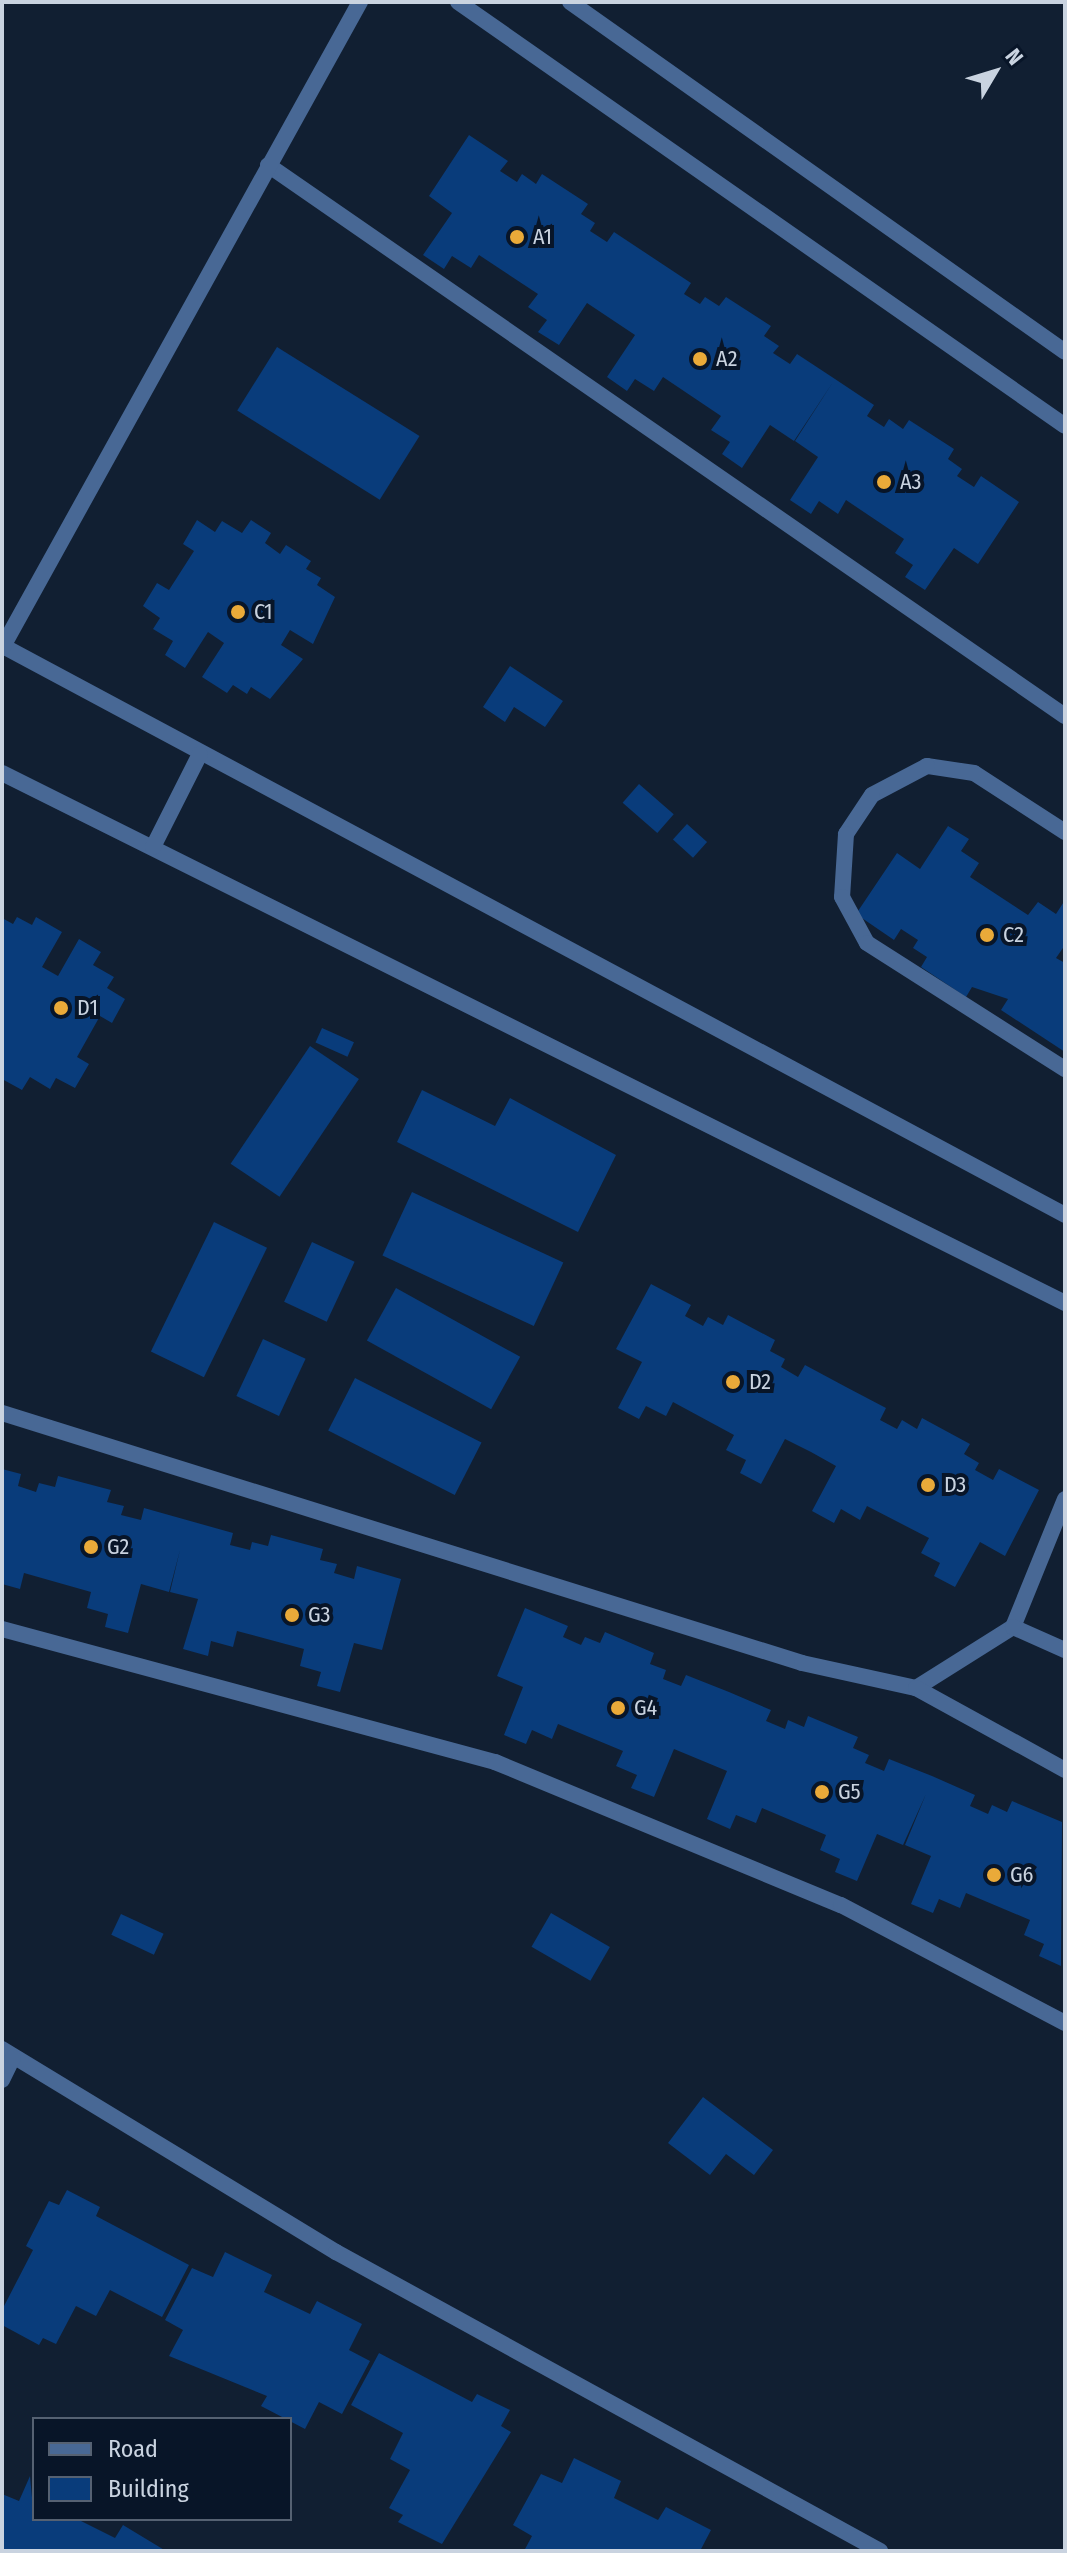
<!DOCTYPE html>
<html>
<head>
<meta charset="utf-8">
<style>
  body { margin:0 }
  #map { position:relative; width:1067px; height:2553px; overflow:hidden; background:#111f32; font-family:"Fira Sans Condensed",sans-serif }
  div>[style] { position:absolute }
  .building>* { inset:0; background:#093c7b; transform-origin:0 0 }
  .minor>* { height:16px; margin:-8px; padding:0 8px; transform-origin:8px; border-radius:8px; background:#486895 }
  .dots>* { width:22px; height:22px; translate:-50% -50%; box-sizing:border-box; border:4px solid #081528; border-radius:50% }
  span { translate:-50% -50%; white-space:nowrap; text-align:center; line-height:1.15; -webkit-text-stroke:8px #081528; paint-order:stroke }
  .poi-label { font-size:22px; color:#c9d3e0 }
  .left { translate:0 -50%; text-align:left }
  .frame { position:absolute; inset:0; border:4px solid #c9d3e0; pointer-events:none }
  .legend { position:absolute; left:32px; top:2417px; width:260px; height:104px; box-sizing:border-box; background:#081528; border:2px solid #556172; margin:0; padding:10px 14px; list-style:none; font-size:24px; color:#c9d3e0 }
  .legend li { display:flex; align-items:center; gap:16px; height:40px }
  .legend b { width:40px; border:2px solid #556172 }
  .north { position:absolute; left:955px; top:32px; width:80px; height:80px; -webkit-text-stroke:6px #081528; paint-order:stroke; rotate:52deg; font-size:22px; font-weight:700; line-height:32px; text-align:center; color:#c9d3e0 }
  .north::after { content:''; display:block; margin:auto; width:28px; height:36px; background:#c9d3e0; clip-path:polygon(50% 0,100% 100%,50% 72%,0 100%) }
</style>
</head>
<body>
<div id="map">
  <div class="building">
    <i style="clip-path:polygon(469px 135px,508px 161px,500px 171px,517px 182px,522px 174px,536px 184px,542px 174px,588px 204px,581px 214px,595px 223px,590px 231px,607px 242px,614px 232px,691px 283px,684px 294px,700px 304px,705px 297px,719px 306px,726px 297px,771px 326px,764px 336px,779px 346px,773px 353px,790px 364px,797px 354px,835px 379px,874px 405px,867px 416px,884px 427px,889px 419px,903px 429px,909px 420px,954px 449px,948px 459px,962px 469px,957px 476px,974px 487px,981px 476px,1019px 502px,978px 564px,954px 548px,925px 590px,905px 577px,913px 565px,895px 553px,904px 539px,846px 500px,838px 514px,819px 501px,811px 514px,790px 500px,818px 457px,795px 441px,833px 382px,794px 441px,770px 425px,742px 468px,722px 454px,730px 442px,711px 430px,721px 416px,663px 377px,654px 391px,635px 379px,627px 391px,607px 377px,635px 335px,587px 303px,559px 345px,538px 332px,547px 320px,528px 307px,538px 294px,479px 255px,471px 268px,452px 256px,444px 269px,423px 255px,452px 213px,429px 196px)"></i>
    <i style="left:277px;top:347px;width:168px;height:75px;rotate:32deg"></i>
    <i style="clip-path:polygon(197px 520px,215px 532px,222px 521px,242px 533px,251px 520px,271px 533px,265px 543px,280px 554px,286px 545px,311px 561px,306px 569px,321px 578px,317px 585px,335px 597px,313px 644px,290px 630px,281px 645px,303px 659px,270px 699px,251px 687px,247px 694px,233px 685px,227px 693px,202px 677px,224px 643px,208px 632px,185px 668px,165px 655px,173px 641px,153px 629px,160px 618px,143px 606px,157px 583px,169px 590px,194px 551px,183px 544px)"></i>
    <i style="clip-path:polygon(510px 666px,563px 701px,545px 727px,514px 707px,505px 722px,483px 707px)"></i>
    <i style="left:639px;top:784px;width:46px;height:25px;rotate:41deg"></i>
    <i style="left:687px;top:824px;width:27px;height:21px;rotate:42deg"></i>
    <i style="clip-path:polygon(948px 826px,969px 839px,961px 851px,979px 863px,970px 877px,1028px 915px,1038px 902px,1056px 914px,1065px 900px,1065px 945px,1056px 958px,1065px 963px,1065px 1052px,1001px 1010px,1008px 999px,972px 987px,966px 997px,921px 967px,927px 957px,913px 948px,918px 940px,901px 929px,894px 940px,856px 914px,897px 853px,920px 869px)"></i>
    <i style="clip-path:polygon(17px 917px,32px 925px,36px 917px,62px 932px,42px 967px,58px 976px,79px 939px,101px 952px,93px 965px,114px 977px,107px 988px,125px 999px,112px 1023px,100px 1016px,77px 1057px,89px 1064px,75px 1088px,56px 1078px,50px 1089px,30px 1077px,22px 1090px,2px 1079px,2px 918px,13px 924px)"></i>
    <i style="left:322px;top:1028px;width:35px;height:16px;rotate:24deg"></i>
    <i style="left:310px;top:1046px;width:59px;height:142px;rotate:34deg"></i>
    <i style="clip-path:polygon(422px 1090px,495px 1126px,510px 1098px,616px 1155px,578px 1232px,397px 1142px)"></i>
    <i style="left:412px;top:1192px;width:167px;height:70px;rotate:25deg"></i>
    <i style="left:214px;top:1222px;width:59px;height:144px;rotate:26deg"></i>
    <i style="left:312px;top:1242px;width:47px;height:66px;rotate:25deg"></i>
    <i style="clip-path:polygon(651px 1284px,691px 1305px,685px 1316px,703px 1326px,708px 1317px,723px 1325px,728px 1315px,775px 1340px,770px 1351px,785px 1359px,781px 1367px,798px 1377px,805px 1365px,846px 1387px,886px 1408px,880px 1420px,897px 1429px,902px 1420px,917px 1429px,922px 1418px,970px 1444px,964px 1454px,979px 1463px,975px 1470px,993px 1480px,999px 1469px,1039px 1490px,1005px 1556px,980px 1542px,955px 1587px,934px 1576px,940px 1563px,921px 1553px,929px 1538px,867px 1506px,860px 1520px,841px 1509px,834px 1523px,812px 1511px,836px 1466px,811px 1452px,785px 1439px,761px 1484px,740px 1473px,746px 1460px,726px 1450px,734px 1435px,673px 1402px,666px 1416px,646px 1406px,639px 1419px,618px 1408px,642px 1362px,616px 1349px)"></i>
    <i style="left:396px;top:1288px;width:142px;height:60px;rotate:29deg"></i>
    <i style="left:263px;top:1339px;width:47px;height:63px;rotate:25deg"></i>
    <i style="left:355px;top:1378px;width:142px;height:59px;rotate:27deg"></i>
    <i style="clip-path:polygon(2px 1469px,21px 1474px,18px 1486px,36px 1492px,39px 1483px,55px 1487px,58px 1476px,111px 1490px,107px 1502px,124px 1506px,121px 1515px,141px 1520px,144px 1508px,233px 1533px,230px 1545px,250px 1550px,252px 1542px,268px 1546px,271px 1535px,323px 1549px,320px 1560px,337px 1564px,334px 1573px,354px 1579px,357px 1566px,401px 1579px,382px 1650px,354px 1643px,340px 1692px,317px 1686px,321px 1672px,300px 1666px,304px 1649px,237px 1631px,233px 1647px,211px 1641px,208px 1656px,183px 1649px,198px 1599px,170px 1592px,180px 1550px,169px 1592px,141px 1584px,128px 1633px,105px 1627px,108px 1614px,87px 1608px,91px 1592px,24px 1573px,20px 1589px,2px 1584px)"></i>
    <i style="clip-path:polygon(525px 1608px,568px 1626px,563px 1637px,581px 1645px,585px 1637px,600px 1643px,605px 1632px,654px 1653px,650px 1664px,666px 1670px,663px 1679px,681px 1686px,686px 1675px,729px 1692px,771px 1710px,766px 1721px,785px 1729px,788px 1720px,804px 1727px,808px 1716px,858px 1737px,853px 1748px,869px 1755px,865px 1763px,884px 1771px,889px 1759px,932px 1776px,975px 1795px,970px 1806px,988px 1814px,992px 1805px,1007px 1812px,1012px 1801px,1062px 1822px,1061px 1966px,1039px 1956px,1044px 1944px,1024px 1935px,1030px 1920px,966px 1893px,960px 1908px,939px 1899px,933px 1913px,911px 1904px,931px 1856px,905px 1845px,926px 1794px,903px 1845px,877px 1834px,857px 1881px,835px 1872px,840px 1859px,820px 1850px,826px 1835px,762px 1808px,756px 1823px,736px 1815px,730px 1829px,707px 1819px,727px 1771px,674px 1749px,654px 1797px,631px 1788px,637px 1775px,616px 1766px,623px 1751px,558px 1724px,552px 1739px,532px 1730px,526px 1744px,504px 1735px,523px 1687px,497px 1676px)"></i>
    <i style="left:551px;top:1913px;width:68px;height:39px;rotate:30deg"></i>
    <i style="left:121px;top:1914px;width:47px;height:23px;rotate:25deg"></i>
    <i style="clip-path:polygon(703px 2097px,773px 2150px,754px 2175px,726px 2154px,710px 2175px,668px 2143px)"></i>
    <i style="clip-path:polygon(67px 2190px,100px 2207px,96px 2216px,189px 2265px,162px 2317px,110px 2290px,96px 2316px,76px 2306px,56px 2344px,43px 2338px,39px 2345px,2px 2325px,2px 2310px,33px 2250px,26px 2246px,49px 2201px,59px 2205px)"></i>
    <i style="clip-path:polygon(225px 2252px,272px 2275px,264px 2292px,310px 2314px,317px 2301px,362px 2324px,349px 2350px,370px 2361px,342px 2414px,319px 2402px,305px 2429px,261px 2406px,267px 2396px,169px 2356px,183px 2330px,165px 2320px,192px 2268px,213px 2277px)"></i>
    <i style="clip-path:polygon(379px 2353px,472px 2402px,477px 2394px,510px 2410px,501px 2426px,511px 2432px,442px 2544px,398px 2522px,403px 2515px,389px 2508px,410px 2470px,390px 2459px,403px 2433px,351px 2405px)"></i>
    <i style="clip-path:polygon(574px 2458px,621px 2481px,614px 2498px,658px 2520px,666px 2507px,711px 2530px,700px 2551px,524px 2551px,532px 2536px,513px 2525px,541px 2474px,562px 2483px)"></i>
    <i style="clip-path:polygon(30px 2476px,34px 2519px,77px 2519px,115px 2538px,123px 2525px,166px 2551px,2px 2551px,2px 2494px,19px 2501px)"></i>
  </div>
  <div class="minor">
    <i style="left:458px;top:2px;width:740px;rotate:34.93deg"></i>
    <i style="left:570px;top:2px;width:606px;rotate:35.26deg"></i>
    <i style="left:268px;top:165px;width:969px;rotate:34.66deg"></i>
    <i style="left:3px;top:646px;width:1205px;rotate:28.18deg"></i>
    <i style="left:2px;top:648px;width:739px;rotate:-61.01deg"></i>
    <i style="left:2px;top:773px;width:1188px;rotate:26.5deg"></i>
    <i style="left:1065px;top:832px;width:108px;rotate:-147deg"></i>
    <i style="left:974px;top:773px;width:48px;rotate:-171.5deg"></i>
    <i style="left:927px;top:766px;width:62px;rotate:152.2deg"></i>
    <i style="left:872px;top:795px;width:47px;rotate:123.7deg"></i>
    <i style="left:846px;top:834px;width:63px;rotate:93.6deg"></i>
    <i style="left:842px;top:897px;width:52px;rotate:61.5deg"></i>
    <i style="left:867px;top:943px;width:235px;rotate:32.5deg"></i>
    <i style="left:153px;top:847px;width:104px;rotate:-63.2deg"></i>
    <i style="left:2px;top:1413px;width:838px;rotate:17.35deg"></i>
    <i style="left:802px;top:1663px;width:117px;rotate:12.4deg"></i>
    <i style="left:916px;top:1688px;width:115px;rotate:-32.2deg"></i>
    <i style="left:1013px;top:1627px;width:138px;rotate:-67.9deg"></i>
    <i style="left:1013px;top:1627px;width:57px;rotate:23.9deg"></i>
    <i style="left:2px;top:1629px;width:511px;rotate:15.1deg"></i>
    <i style="left:495px;top:1762px;width:374px;rotate:22.5deg"></i>
    <i style="left:841px;top:1905px;width:253px;rotate:27.8deg"></i>
    <i style="left:916px;top:1688px;width:170px;rotate:28.8deg"></i>
    <i style="left:2px;top:2049px;width:391px;rotate:31.3deg"></i>
    <i style="left:336px;top:2252px;width:621px;rotate:28.79deg"></i>
    <i style="left:2px;top:2080px;width:25px;rotate:-64deg"></i>
  </div>
  <div class="dots">
    <i style="left:517px;top:237px;background:#eaaa39"></i>
    <i style="left:700px;top:359px;background:#eaaa39"></i>
    <i style="left:884px;top:482px;background:#eaaa39"></i>
    <i style="left:238px;top:612px;background:#eaaa39"></i>
    <i style="left:987px;top:935px;background:#eaaa39"></i>
    <i style="left:61px;top:1008px;background:#eaaa39"></i>
    <i style="left:733px;top:1382px;background:#eaaa39"></i>
    <i style="left:928px;top:1485px;background:#eaaa39"></i>
    <i style="left:91px;top:1547px;background:#eaaa39"></i>
    <i style="left:292px;top:1615px;background:#eaaa39"></i>
    <i style="left:618px;top:1708px;background:#eaaa39"></i>
    <i style="left:822px;top:1792px;background:#eaaa39"></i>
    <i style="left:994px;top:1875px;background:#eaaa39"></i>
  </div>
  <div class="poi-label">
    <span class="left" style="left:533px;top:237px">A1</span>
    <span class="left" style="left:716px;top:359px">A2</span>
    <span class="left" style="left:900px;top:482px">A3</span>
    <span class="left" style="left:254px;top:612px">C1</span>
    <span class="left" style="left:1003px;top:935px">C2</span>
    <span class="left" style="left:77px;top:1008px">D1</span>
    <span class="left" style="left:749px;top:1382px">D2</span>
    <span class="left" style="left:944px;top:1485px">D3</span>
    <span class="left" style="left:107px;top:1547px">G2</span>
    <span class="left" style="left:308px;top:1615px">G3</span>
    <span class="left" style="left:634px;top:1708px">G4</span>
    <span class="left" style="left:838px;top:1792px">G5</span>
    <span class="left" style="left:1010px;top:1875px">G6</span>
  </div>
  <div class="frame"></div>
  <ul class="legend">
  <li><b style="height:10px;background:#486895"></b>Road</li>
  <li><b style="height:22px;background:#093c7b"></b>Building</li>
  </ul>
  <div class="north">N</div>
</div>
</body>
</html>
